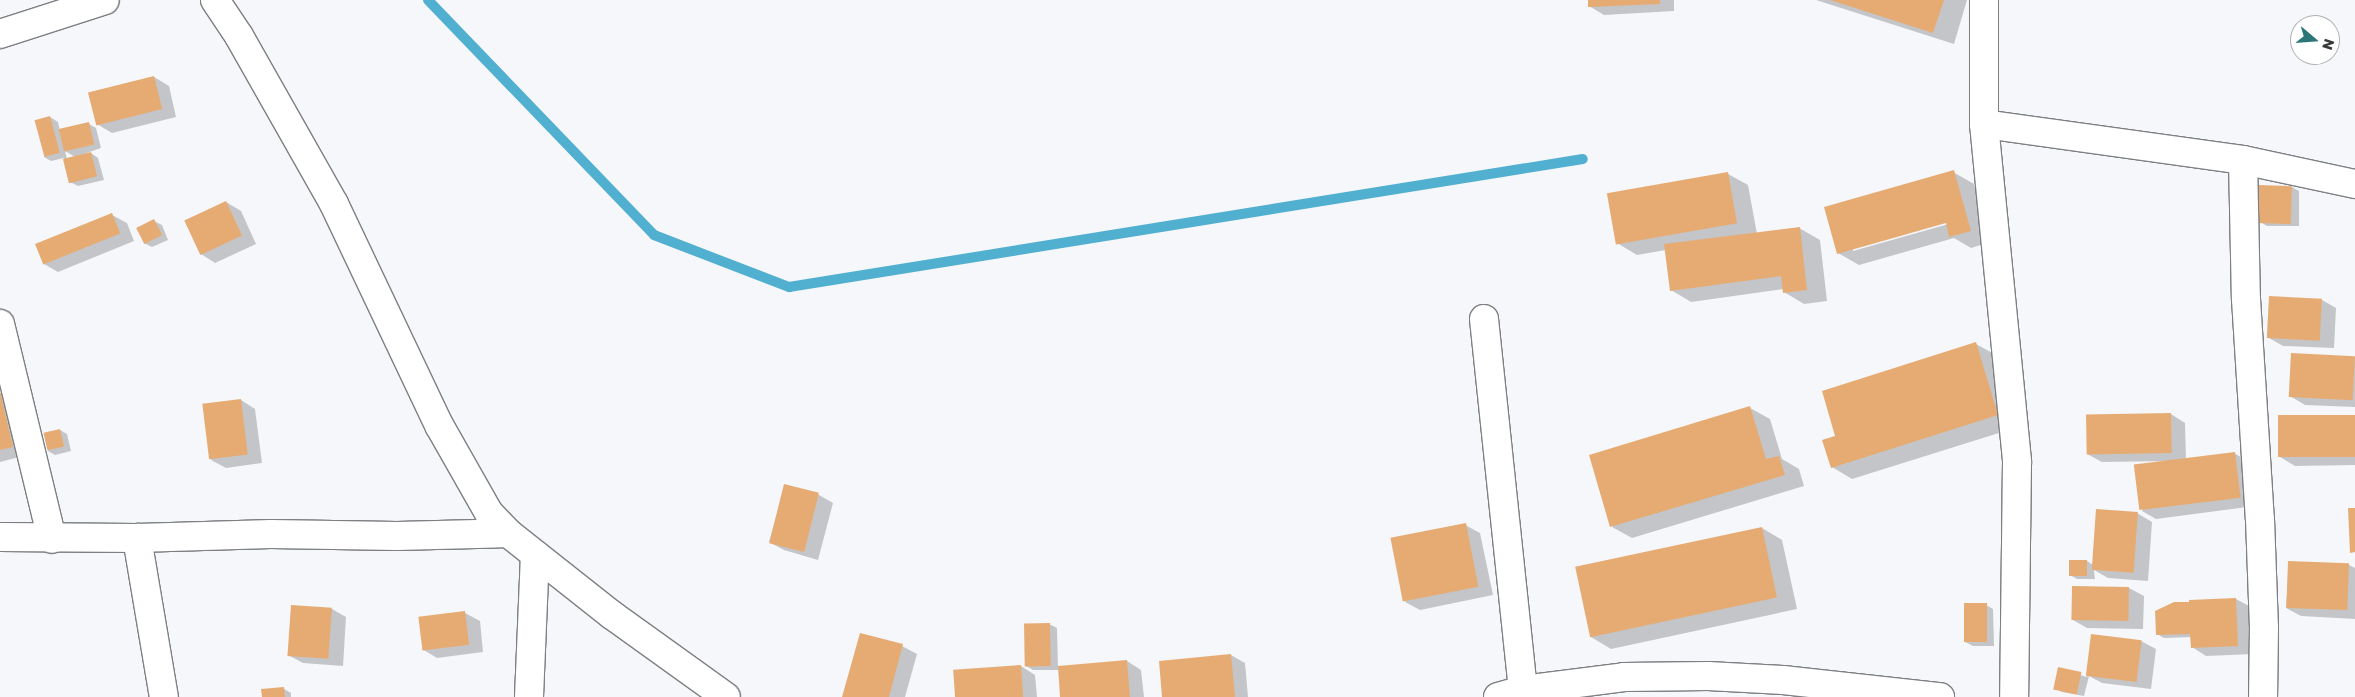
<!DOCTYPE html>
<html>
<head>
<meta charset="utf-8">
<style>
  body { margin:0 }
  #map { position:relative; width:2355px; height:697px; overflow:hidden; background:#f5f7fa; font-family:"Golos Text",sans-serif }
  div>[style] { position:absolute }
  .shadow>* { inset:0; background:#0003 }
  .stream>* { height:10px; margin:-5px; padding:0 5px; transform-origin:5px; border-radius:5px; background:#51afd0 }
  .building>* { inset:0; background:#e6ab73; transform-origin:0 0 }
  .roads { filter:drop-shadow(1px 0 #7d7f83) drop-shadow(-1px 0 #7d7f83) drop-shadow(0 1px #7d7f83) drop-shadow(0 -1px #7d7f83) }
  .minor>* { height:28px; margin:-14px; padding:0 14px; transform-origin:14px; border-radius:14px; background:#fff }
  span { translate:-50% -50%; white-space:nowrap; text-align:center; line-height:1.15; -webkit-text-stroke:4px #fff; paint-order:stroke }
  .north { position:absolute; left:2290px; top:15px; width:50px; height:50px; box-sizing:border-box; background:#fff; border:1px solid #afb0b1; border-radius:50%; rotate:108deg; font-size:14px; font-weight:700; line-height:20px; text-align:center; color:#38393b }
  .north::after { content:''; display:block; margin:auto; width:18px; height:22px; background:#2c7678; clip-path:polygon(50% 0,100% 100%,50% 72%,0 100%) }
</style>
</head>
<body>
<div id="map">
  <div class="shadow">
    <i style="clip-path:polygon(1589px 0,1674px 0,1674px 11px,1604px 15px,1589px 6px)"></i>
    <i style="clip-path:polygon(1816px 0,1967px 0,1954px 44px)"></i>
    <i style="clip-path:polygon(154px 77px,169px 86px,176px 117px,112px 133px,97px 124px)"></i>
    <i style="clip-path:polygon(50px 117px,58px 122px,60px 131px,89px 124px,96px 128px,101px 148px,75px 157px,65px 151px,67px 159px,91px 153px,98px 158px,104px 180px,78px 186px,70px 182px,64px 158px,51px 161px,44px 157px)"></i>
    <i style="clip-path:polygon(evenodd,1953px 172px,1974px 184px,1990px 242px,1971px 248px,1954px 238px,1859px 265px,1838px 253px,1953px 172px,1951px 220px,1952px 223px,1853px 251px,1853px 248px,1951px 220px)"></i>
    <i style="clip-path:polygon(1728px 174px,1748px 185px,1757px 234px,1799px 228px,1820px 240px,1827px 301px,1804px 304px,1784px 292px,1784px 289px,1691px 302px,1671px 290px,1666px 250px,1637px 255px,1617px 243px)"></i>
    <i style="clip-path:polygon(2261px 187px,2292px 187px,2299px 191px,2299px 226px,2267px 226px,2260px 222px)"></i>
    <i style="clip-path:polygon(226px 202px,241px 211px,256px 244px,215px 263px,201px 254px)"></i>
    <i style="clip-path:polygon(112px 215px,127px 223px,134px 241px,58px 272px,44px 264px)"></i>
    <i style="clip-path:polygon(154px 221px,162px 225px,168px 240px,152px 247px,144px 243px)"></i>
    <i style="clip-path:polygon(2322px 300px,2336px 308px,2334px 348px,2283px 346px,2269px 338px)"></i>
    <i style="clip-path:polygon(1976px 344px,1996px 355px,2018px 427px,1852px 479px,1832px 467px,1837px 437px)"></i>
    <i style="clip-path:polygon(2355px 357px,2355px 407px,2305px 405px,2290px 396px)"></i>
    <i style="clip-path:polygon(0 393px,15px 401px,27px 455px,0 462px)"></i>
    <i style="clip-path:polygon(241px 400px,255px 409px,262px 463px,226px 468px,211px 460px)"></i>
    <i style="clip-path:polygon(1750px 408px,1770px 419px,1782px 459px,1799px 469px,1804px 486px,1632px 538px,1612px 527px)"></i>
    <i style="clip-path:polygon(2171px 414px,2185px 423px,2186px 460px,2234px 453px,2249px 462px,2255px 506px,2156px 519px,2142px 511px,2171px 461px,2102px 462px,2087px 454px)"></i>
    <i style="clip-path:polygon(2355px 416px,2355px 465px,2295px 466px,2280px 457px)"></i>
    <i style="clip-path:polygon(60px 430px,67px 434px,71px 451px,55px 455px,48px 451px)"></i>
    <i style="clip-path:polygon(785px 485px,819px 495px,833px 503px,818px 560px,784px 550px,769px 542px)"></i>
    <i style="clip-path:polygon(2137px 513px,2152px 522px,2148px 581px,2108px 578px,2094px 570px,2095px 579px,2077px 579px,2070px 575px,2087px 561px,2093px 565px)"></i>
    <i style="clip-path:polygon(1465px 525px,1480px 533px,1493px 595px,1420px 610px,1405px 602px)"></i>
    <i style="clip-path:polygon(1762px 528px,1782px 540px,1797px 609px,1611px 649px,1591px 637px)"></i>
    <i style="clip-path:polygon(2289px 562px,2349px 565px,2355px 568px,2355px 619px,2301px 616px,2286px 608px)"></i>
    <i style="clip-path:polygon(2073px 587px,2129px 588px,2144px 596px,2143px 629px,2087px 628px,2073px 620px)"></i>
    <i style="clip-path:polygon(2236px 599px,2251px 607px,2253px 654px,2206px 656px,2192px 647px,2192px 637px,2164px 638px,2157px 634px,2190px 601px)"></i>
    <i style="clip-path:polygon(1986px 605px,1993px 609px,1994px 646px,1973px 646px,1965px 642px)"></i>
    <i style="clip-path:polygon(332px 609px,346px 617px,343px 666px,303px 663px,288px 655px)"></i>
    <i style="clip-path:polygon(465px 613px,480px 621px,483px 652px,437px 658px,422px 649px)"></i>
    <i style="clip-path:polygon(1049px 624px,1057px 628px,1058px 667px,1127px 661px,1141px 670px,1144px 697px,1061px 697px,1059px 670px,1033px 670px,1026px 666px)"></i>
    <i style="clip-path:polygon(2092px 635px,2141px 641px,2156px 649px,2151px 689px,2102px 683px,2089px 676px,2084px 696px,2062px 692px,2055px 688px,2059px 669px,2087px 677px)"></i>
    <i style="clip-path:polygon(902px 646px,917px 654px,905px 697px,844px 697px)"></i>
    <i style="clip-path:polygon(1231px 655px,1245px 663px,1248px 697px,1163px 697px)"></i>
    <i style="clip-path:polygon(1021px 666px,1035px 675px,1037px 697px,956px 697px)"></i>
    <i style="clip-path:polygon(284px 689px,291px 693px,291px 697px,263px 697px)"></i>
  </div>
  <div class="stream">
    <i style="left:428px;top:0;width:326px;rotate:46.1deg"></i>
    <i style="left:654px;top:235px;width:145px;rotate:21.1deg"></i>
    <i style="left:789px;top:287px;width:804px;rotate:-9.16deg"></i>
  </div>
  <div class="building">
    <i style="clip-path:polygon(1588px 0,1660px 0,1660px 4px,1588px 7px)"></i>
    <i style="clip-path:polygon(1830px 0,1944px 0,1933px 33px)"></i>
    <i style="left:154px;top:76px;width:34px;height:68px;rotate:76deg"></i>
    <i style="left:50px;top:116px;width:38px;height:16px;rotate:75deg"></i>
    <i style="left:89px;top:122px;width:23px;height:31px;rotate:77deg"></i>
    <i style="left:91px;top:152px;width:25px;height:29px;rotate:76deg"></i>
    <i style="clip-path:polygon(1954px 170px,1971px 231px,1949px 237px,1946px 223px,1837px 254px,1824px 207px)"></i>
    <i style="left:1728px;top:172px;width:52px;height:123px;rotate:80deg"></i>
    <i style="left:2259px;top:185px;width:33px;height:38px;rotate:2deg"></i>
    <i style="left:226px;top:201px;width:38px;height:46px;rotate:65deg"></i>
    <i style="left:112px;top:213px;width:22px;height:83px;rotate:68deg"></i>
    <i style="left:154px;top:219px;width:18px;height:20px;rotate:63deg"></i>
    <i style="clip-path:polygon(1800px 227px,1807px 290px,1783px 293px,1781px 276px,1670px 291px,1664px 244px)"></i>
    <i style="left:2269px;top:296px;width:53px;height:42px;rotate:3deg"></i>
    <i style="clip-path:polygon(1976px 342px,1998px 415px,1831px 468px,1822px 440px,1835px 436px,1822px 391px)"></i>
    <i style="left:2291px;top:353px;width:64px;height:44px;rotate:3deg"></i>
    <i style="clip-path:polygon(0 391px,13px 447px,0 450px)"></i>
    <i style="left:241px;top:399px;width:56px;height:39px;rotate:83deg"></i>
    <i style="clip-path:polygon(1750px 406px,1766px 459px,1779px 456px,1785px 475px,1610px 527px,1589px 455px)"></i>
    <i style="left:2171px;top:413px;width:40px;height:85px;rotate:89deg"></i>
    <i style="left:2355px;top:415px;width:42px;height:77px;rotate:90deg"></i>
    <i style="left:60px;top:429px;width:18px;height:17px;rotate:77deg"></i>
    <i style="left:2235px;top:452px;width:46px;height:102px;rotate:83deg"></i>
    <i style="left:784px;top:484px;width:36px;height:61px;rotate:14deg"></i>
    <i style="clip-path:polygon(2348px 508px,2355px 508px,2355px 552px,2350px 553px)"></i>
    <i style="left:2096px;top:509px;width:42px;height:61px;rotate:4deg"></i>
    <i style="left:1466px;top:523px;width:65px;height:77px;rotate:79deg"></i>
    <i style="left:1762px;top:527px;width:72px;height:191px;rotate:78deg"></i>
    <i style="left:2069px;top:560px;width:18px;height:16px"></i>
    <i style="left:2288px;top:561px;width:61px;height:47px;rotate:2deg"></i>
    <i style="left:2072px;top:586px;width:57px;height:34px;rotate:1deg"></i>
    <i style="clip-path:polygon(2236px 598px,2238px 646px,2191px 648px,2190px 634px,2156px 635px,2155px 611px,2174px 602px,2189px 602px,2189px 600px)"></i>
    <i style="left:1987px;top:603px;width:39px;height:23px;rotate:90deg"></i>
    <i style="left:291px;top:605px;width:41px;height:51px;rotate:4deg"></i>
    <i style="left:465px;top:611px;width:34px;height:47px;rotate:83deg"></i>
    <i style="left:1050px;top:623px;width:43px;height:26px;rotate:89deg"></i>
    <i style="clip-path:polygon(860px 633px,903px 644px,889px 697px,842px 697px)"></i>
    <i style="left:2091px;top:634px;width:51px;height:42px;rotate:7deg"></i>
    <i style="clip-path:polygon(1231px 654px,1235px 697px,1162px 697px,1159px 661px)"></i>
    <i style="clip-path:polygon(1127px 660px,1130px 697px,1060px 697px,1058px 666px)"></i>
    <i style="left:1021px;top:665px;width:32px;height:68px;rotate:86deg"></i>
    <i style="left:2058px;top:667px;width:24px;height:23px;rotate:12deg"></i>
    <i style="clip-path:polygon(284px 687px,285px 697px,262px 697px,261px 689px)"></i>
  </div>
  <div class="roads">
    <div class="minor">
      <i style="left:215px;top:0;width:43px;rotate:56.3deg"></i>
      <i style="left:239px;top:36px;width:193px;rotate:60.5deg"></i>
      <i style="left:334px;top:204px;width:245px;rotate:64.6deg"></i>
      <i style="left:439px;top:425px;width:101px;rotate:60.4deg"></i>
      <i style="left:489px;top:513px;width:28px;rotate:46deg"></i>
      <i style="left:508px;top:533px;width:132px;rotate:38.3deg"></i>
      <i style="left:612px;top:615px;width:140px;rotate:35.7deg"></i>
      <i style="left:1984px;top:0;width:124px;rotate:90deg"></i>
      <i style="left:1984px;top:124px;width:340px;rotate:84.4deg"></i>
      <i style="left:2017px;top:462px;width:235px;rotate:90.7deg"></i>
      <i style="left:0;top:34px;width:110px;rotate:-17.9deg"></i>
      <i style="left:1984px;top:124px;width:261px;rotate:7.9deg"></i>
      <i style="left:2243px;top:160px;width:115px;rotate:12.1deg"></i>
      <i style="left:2243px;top:160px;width:139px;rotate:88.8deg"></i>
      <i style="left:2246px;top:299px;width:220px;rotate:86.4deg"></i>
      <i style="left:2260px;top:519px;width:109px;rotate:87.9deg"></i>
      <i style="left:2264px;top:628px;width:69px;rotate:90.8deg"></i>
      <i style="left:1484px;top:319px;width:373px;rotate:84deg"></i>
      <i style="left:0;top:324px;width:221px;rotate:76.4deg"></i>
      <i style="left:0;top:537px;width:137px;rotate:0.4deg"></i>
      <i style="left:137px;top:538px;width:134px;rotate:-1.7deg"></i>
      <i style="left:271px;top:534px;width:126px;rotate:0.9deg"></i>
      <i style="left:397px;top:536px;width:111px;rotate:-1.5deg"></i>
      <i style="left:137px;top:538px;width:161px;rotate:80.4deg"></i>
      <i style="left:529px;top:697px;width:142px;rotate:-87.6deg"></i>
      <i style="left:1498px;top:697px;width:26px;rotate:-16deg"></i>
      <i style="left:1523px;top:690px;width:102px;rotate:-7.3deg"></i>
      <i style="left:1624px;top:677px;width:84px;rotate:-0.7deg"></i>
      <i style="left:1708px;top:676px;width:75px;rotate:3.1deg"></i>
      <i style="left:1783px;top:680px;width:158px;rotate:6.2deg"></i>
    </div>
  </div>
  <div class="north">N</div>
</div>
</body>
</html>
